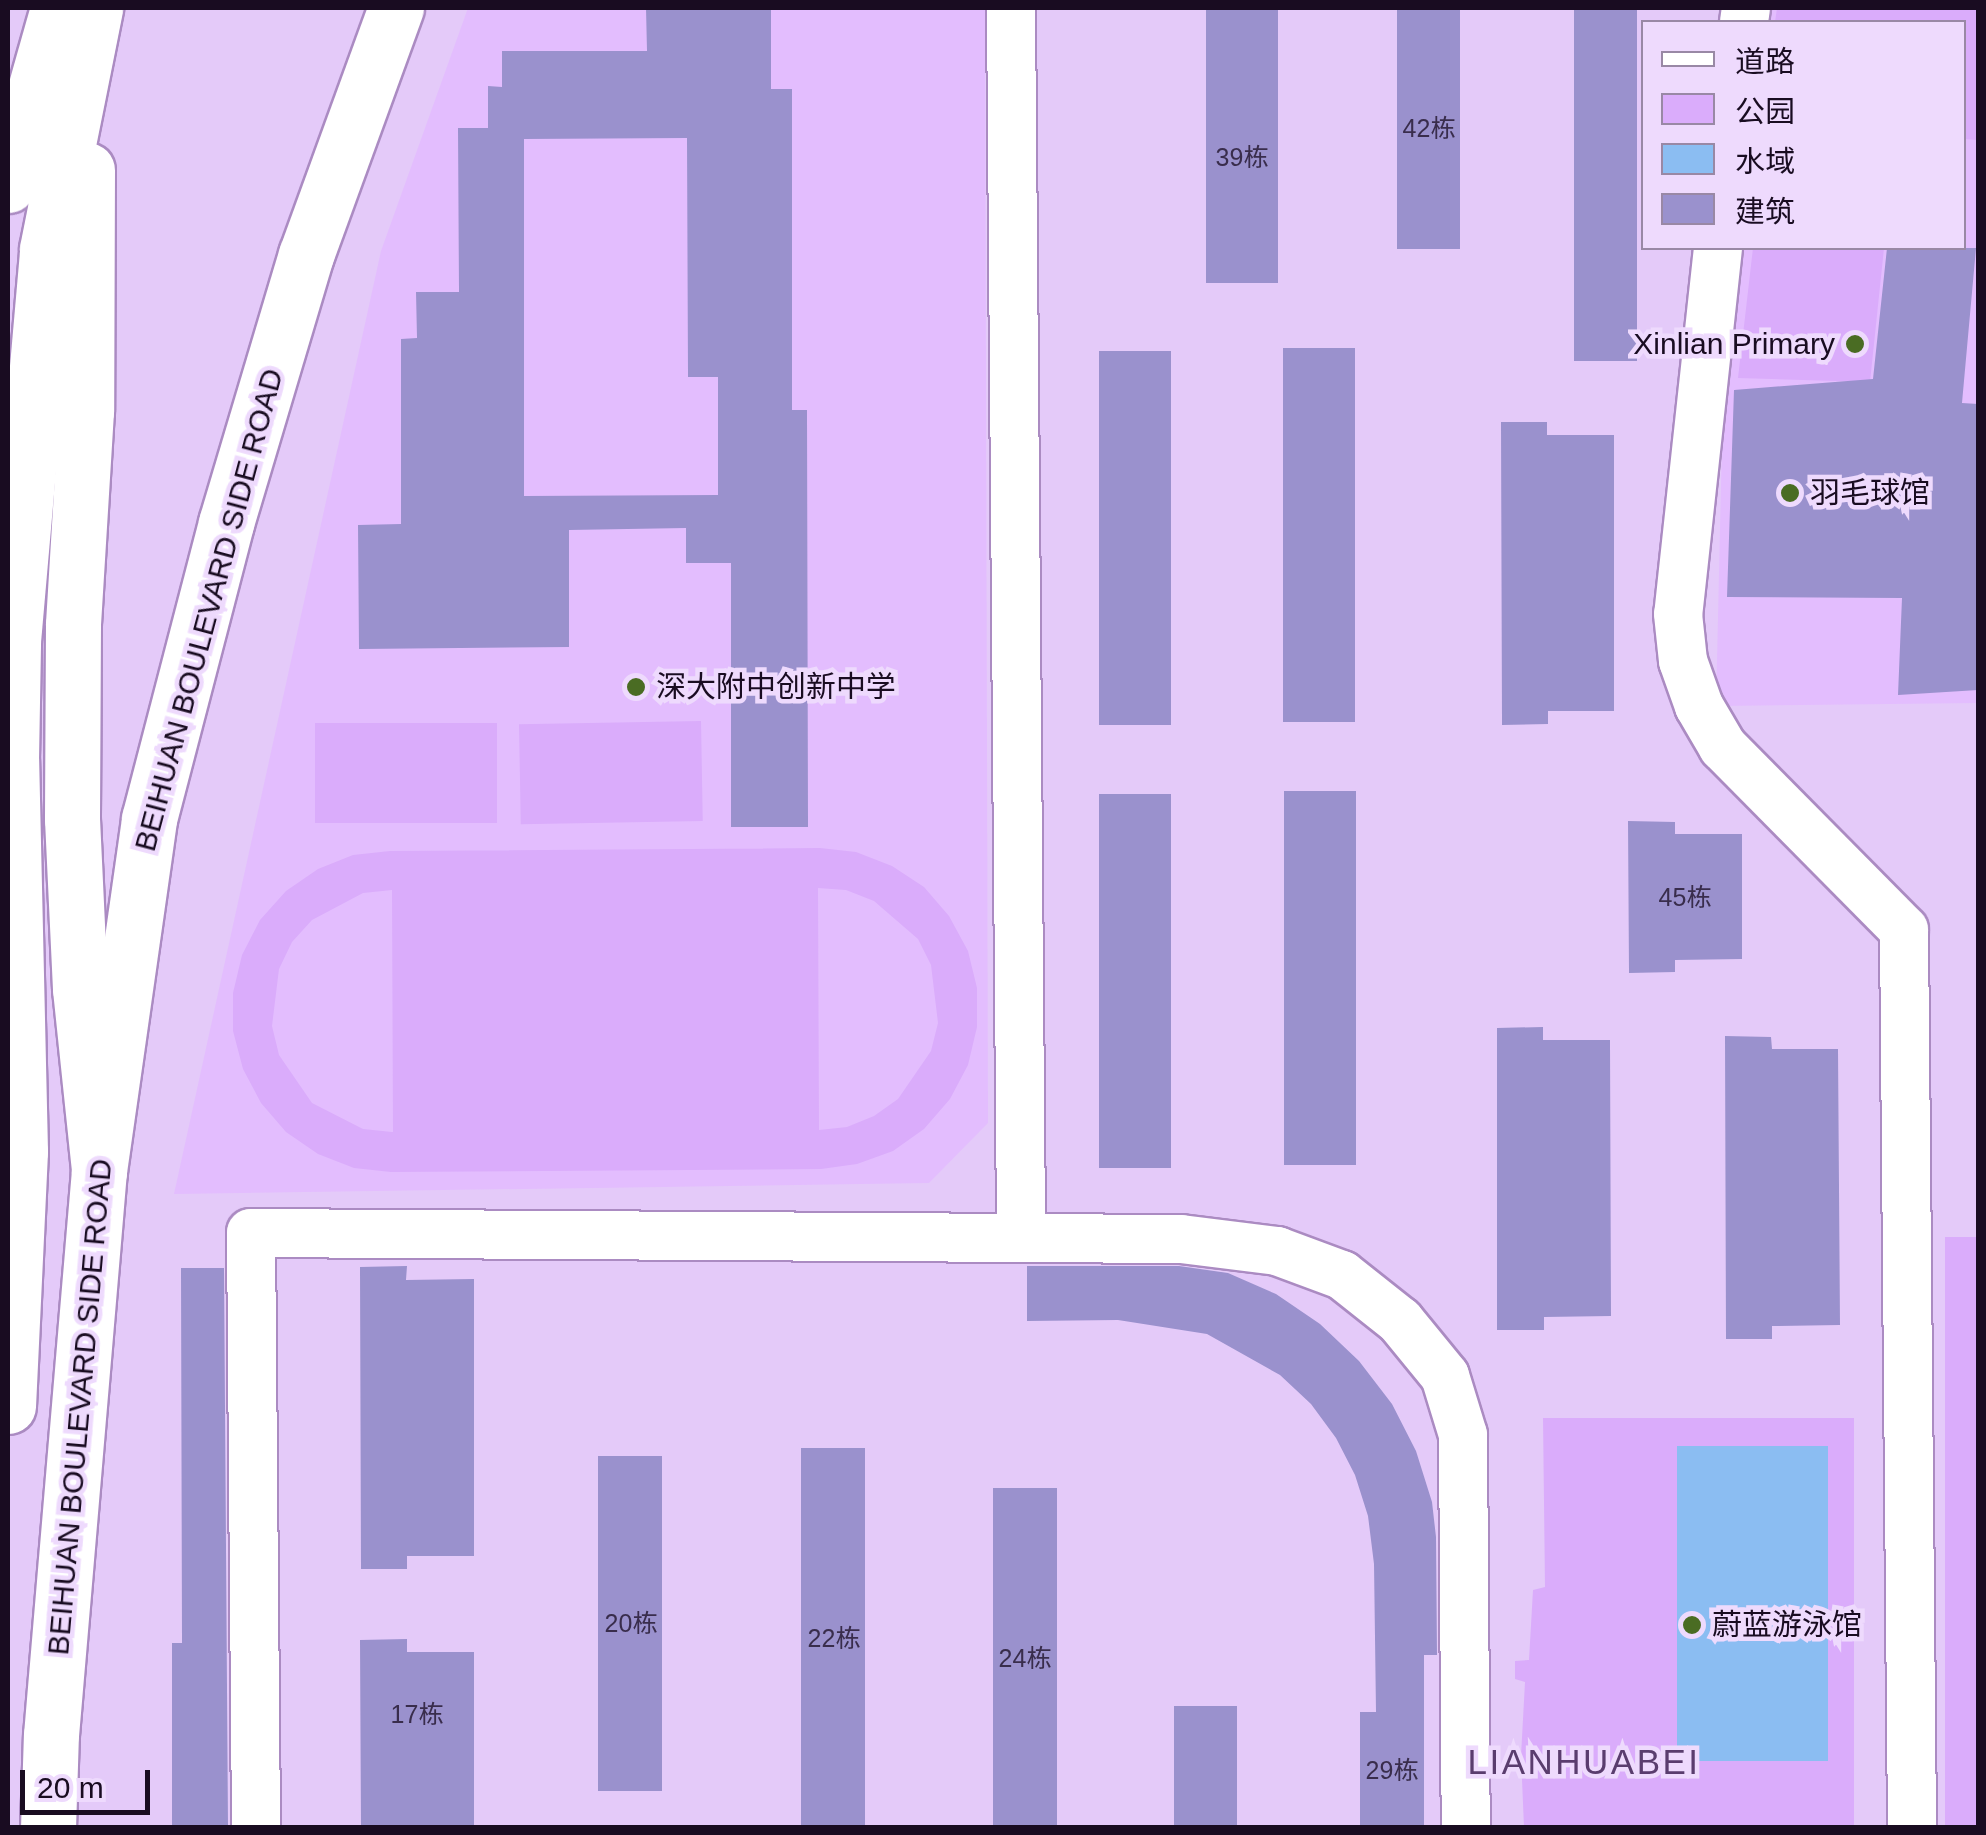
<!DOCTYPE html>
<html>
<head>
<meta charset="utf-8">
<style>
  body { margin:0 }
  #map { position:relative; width:1986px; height:1835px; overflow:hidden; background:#e4caf9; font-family:Helvetica,"Noto Sans SC",sans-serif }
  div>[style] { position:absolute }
  .built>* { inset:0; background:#e3bdfe }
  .green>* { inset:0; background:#daacfb; transform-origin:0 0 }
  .water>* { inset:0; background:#8bbdf2; transform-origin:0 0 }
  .building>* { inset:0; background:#9a91cd; transform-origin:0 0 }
  .roads { filter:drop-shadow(2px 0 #ab8bc2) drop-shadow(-2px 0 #ab8bc2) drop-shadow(0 2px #ab8bc2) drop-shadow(0 -2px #ab8bc2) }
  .street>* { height:48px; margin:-24px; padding:0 24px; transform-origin:24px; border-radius:24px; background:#fff }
  .primary>* { height:55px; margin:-27.5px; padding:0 27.5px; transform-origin:27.5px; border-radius:27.5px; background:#fff }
  .highway>* { height:55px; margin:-27.5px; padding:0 27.5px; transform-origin:27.5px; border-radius:27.5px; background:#fff }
  .dots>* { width:28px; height:28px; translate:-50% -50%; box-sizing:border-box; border:5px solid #eedafd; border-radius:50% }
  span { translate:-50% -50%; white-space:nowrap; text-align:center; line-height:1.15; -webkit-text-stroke:9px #eedafd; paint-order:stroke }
  .number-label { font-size:25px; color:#392d4c }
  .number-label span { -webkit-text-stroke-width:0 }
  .poi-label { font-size:30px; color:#190c21 }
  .right { translate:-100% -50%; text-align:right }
  .left { translate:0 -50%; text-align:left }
  .street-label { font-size:30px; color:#190c21 }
  .quarter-label { font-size:35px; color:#5a3d6e; letter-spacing:2.5px }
  .frame { position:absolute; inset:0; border:10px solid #190c21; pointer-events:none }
  .legend { position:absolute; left:1641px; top:20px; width:325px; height:230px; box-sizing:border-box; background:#eedafd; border:2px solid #9988a5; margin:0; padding:12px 18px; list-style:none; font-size:30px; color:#190c21 }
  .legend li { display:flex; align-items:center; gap:20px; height:50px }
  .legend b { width:50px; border:2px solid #9988a5 }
  .scale { position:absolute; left:20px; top:1770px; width:130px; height:45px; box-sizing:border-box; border:5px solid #190c21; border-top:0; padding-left:12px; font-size:30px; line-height:35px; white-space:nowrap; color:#190c21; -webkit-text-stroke:8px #eedafd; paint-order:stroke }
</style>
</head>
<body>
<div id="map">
  <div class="built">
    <i style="clip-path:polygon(468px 8px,985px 8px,988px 1123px,929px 1183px,174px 1194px,381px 251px)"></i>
    <i style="clip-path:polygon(1768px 8px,1978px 8px,1978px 703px,1716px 706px,1722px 441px,1742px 248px,1964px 248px,1964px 22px,1766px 22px)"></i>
  </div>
  <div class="green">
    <i style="clip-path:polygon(1777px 8px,1978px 8px,1978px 140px,1964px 139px,1964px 22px,1775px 22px)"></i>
    <i style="clip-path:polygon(1753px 248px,1884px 248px,1870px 382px,1738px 378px)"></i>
    <i style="left:701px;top:721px;width:100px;height:182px;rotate:89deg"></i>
    <i style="left:497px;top:723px;width:100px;height:182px;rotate:90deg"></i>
    <i style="clip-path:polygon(evenodd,820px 848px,856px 852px,892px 866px,924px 887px,949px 916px,968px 951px,977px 988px,977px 1027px,968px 1065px,950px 1099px,924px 1129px,893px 1151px,857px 1164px,821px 1169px,391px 1172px,354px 1168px,318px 1154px,286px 1132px,261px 1103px,243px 1069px,233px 1031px,233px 993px,242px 955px,260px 920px,286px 891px,318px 869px,353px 855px,390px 851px,820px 848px,818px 888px,846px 890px,874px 901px,918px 939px,931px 965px,938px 1023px,931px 1051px,898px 1099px,874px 1116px,847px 1127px,819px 1130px,818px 888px,820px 848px,392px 890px,393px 1132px,392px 1132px,363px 1129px,312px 1103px,279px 1055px,272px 1026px,279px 969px,292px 942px,312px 920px,363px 893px,392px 890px)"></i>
    <i style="left:1945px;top:1237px;width:33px;height:590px"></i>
    <i style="clip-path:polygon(1543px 1418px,1854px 1418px,1854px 1827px,1524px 1827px,1521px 1756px,1525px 1682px,1515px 1679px,1515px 1661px,1529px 1660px,1533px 1590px,1545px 1587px)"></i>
  </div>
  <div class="water">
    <i style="left:1677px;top:1446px;width:151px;height:315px"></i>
  </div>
  <div class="building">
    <i style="clip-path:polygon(evenodd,646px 8px,771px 8px,771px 89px,792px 89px,792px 410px,807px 410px,808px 827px,731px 827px,731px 563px,686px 563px,686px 528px,569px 530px,569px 647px,359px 649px,358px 525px,401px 524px,401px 339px,417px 338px,416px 292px,459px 292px,458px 128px,488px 128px,488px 86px,502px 87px,502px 51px,647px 51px,646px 8px,687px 138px,688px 377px,718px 377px,718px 495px,524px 496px,524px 139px,687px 138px)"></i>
    <i style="left:1206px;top:8px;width:72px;height:275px"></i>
    <i style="left:1397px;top:8px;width:63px;height:241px"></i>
    <i style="left:1574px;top:8px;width:63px;height:353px"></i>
    <i style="clip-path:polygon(1887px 248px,1976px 248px,1962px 403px,1978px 404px,1978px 690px,1898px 695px,1902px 598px,1727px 597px,1734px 390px,1873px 379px)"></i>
    <i style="left:1283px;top:348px;width:72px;height:374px"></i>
    <i style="left:1171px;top:351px;width:374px;height:72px;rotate:90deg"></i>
    <i style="clip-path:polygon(1501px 422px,1547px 422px,1547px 435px,1614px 435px,1614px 711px,1548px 711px,1548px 724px,1502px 725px)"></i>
    <i style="left:1356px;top:791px;width:374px;height:72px;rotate:90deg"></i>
    <i style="left:1171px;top:794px;width:374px;height:72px;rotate:90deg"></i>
    <i style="clip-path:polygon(1628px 821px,1675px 822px,1675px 834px,1742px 834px,1742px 959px,1675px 960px,1675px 972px,1629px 973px)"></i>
    <i style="clip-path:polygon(1543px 1027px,1543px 1040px,1610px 1040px,1611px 1316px,1544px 1317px,1544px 1330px,1497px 1330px,1497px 1028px)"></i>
    <i style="clip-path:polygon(1725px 1036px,1771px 1037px,1772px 1049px,1838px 1049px,1840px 1325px,1772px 1326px,1772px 1339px,1726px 1339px)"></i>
    <i style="clip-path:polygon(407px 1266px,406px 1280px,474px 1279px,474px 1556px,407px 1556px,407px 1569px,361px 1569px,360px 1267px)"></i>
    <i style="clip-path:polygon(1027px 1266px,1179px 1266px,1228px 1273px,1276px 1294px,1320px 1324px,1359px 1361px,1392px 1404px,1416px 1451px,1432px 1502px,1436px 1537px,1437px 1655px,1424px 1655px,1424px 1828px,1360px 1828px,1360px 1712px,1376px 1712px,1374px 1564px,1368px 1516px,1355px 1475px,1336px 1438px,1311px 1404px,1280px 1375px,1207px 1334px,1118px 1320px,1027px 1321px)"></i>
    <i style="clip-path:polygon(181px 1268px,224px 1268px,228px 1828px,172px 1828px,172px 1643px,182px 1643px)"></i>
    <i style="left:865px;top:1448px;width:380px;height:64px;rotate:90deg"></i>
    <i style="left:598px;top:1456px;width:64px;height:335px"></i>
    <i style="left:993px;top:1488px;width:64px;height:340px"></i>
    <i style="clip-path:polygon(407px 1639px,407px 1652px,474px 1652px,474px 1828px,361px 1828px,360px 1640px)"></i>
    <i style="left:1174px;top:1706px;width:63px;height:122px"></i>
  </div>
  <div class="roads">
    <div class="street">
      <i style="left:1011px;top:8px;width:1227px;rotate:89.53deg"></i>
      <i style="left:1744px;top:22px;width:14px;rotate:-82deg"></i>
      <i style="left:1718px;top:248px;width:368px;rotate:96.2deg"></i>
      <i style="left:1678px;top:614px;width:47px;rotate:83.9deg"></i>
      <i style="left:1683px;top:661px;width:48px;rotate:70.4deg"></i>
      <i style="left:1699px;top:706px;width:48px;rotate:59.7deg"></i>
      <i style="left:1723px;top:747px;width:257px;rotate:45.3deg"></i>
      <i style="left:1904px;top:930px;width:898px;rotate:89.49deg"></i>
      <i style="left:256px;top:1828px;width:595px;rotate:-90.48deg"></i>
      <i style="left:251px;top:1233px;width:930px;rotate:0.37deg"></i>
      <i style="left:1181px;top:1239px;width:97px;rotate:7.1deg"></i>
      <i style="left:1277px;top:1251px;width:69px;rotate:20.3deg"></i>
      <i style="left:1342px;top:1275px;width:74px;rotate:38.4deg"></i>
      <i style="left:1400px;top:1321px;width:71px;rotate:50.7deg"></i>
      <i style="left:1445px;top:1376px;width:62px;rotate:73deg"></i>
      <i style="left:1463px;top:1435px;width:393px;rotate:89.6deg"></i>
    </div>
    <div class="primary">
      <i style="left:48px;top:1828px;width:93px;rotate:-88.2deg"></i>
      <i style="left:51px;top:1735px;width:566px;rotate:-85.14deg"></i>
      <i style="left:99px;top:1171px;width:356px;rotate:-81.9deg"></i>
      <i style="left:149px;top:819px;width:306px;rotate:-75.4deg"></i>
      <i style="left:226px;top:523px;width:280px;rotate:-73.4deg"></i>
      <i style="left:306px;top:255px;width:263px;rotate:-70deg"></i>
    </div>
    <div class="highway">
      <i style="left:87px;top:170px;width:241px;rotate:90.2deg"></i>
      <i style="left:86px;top:411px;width:214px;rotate:93.5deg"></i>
      <i style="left:73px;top:625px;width:194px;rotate:90.3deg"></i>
      <i style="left:72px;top:819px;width:170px;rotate:87.3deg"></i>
      <i style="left:80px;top:989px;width:183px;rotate:84deg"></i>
      <i style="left:8px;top:185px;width:184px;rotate:-74.2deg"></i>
      <i style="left:8px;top:1406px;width:255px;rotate:-87.3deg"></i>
      <i style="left:20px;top:1151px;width:392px;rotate:-91.3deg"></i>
      <i style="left:11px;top:759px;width:118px;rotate:-89deg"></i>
      <i style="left:13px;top:641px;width:393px;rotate:-85deg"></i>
      <i style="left:47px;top:249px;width:246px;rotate:-78.7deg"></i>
    </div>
  </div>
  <div class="dots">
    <i style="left:1855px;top:344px;background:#4a6c23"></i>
    <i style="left:1790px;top:493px;background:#4a6c23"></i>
    <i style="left:636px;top:687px;background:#4a6c23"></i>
    <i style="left:1692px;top:1625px;background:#4a6c23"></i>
  </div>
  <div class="number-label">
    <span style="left:1429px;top:128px">42栋</span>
    <span style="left:1242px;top:157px">39栋</span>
    <span style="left:1685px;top:897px">45栋</span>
    <span style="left:631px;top:1623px">20栋</span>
    <span style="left:834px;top:1638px">22栋</span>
    <span style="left:1025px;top:1658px">24栋</span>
    <span style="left:417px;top:1714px">17栋</span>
    <span style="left:1392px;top:1770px">29栋</span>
  </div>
  <div class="poi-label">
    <span class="right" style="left:1835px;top:344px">Xinlian Primary</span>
    <span class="left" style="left:1810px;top:493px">羽毛球馆</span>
    <span class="left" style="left:656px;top:687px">深大附中创新中学</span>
    <span class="left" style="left:1712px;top:1625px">蔚蓝游泳馆</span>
  </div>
  <div class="street-label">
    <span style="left:209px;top:610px;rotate:-75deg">BEIHUAN BOULEVARD SIDE ROAD</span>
    <span style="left:80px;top:1407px;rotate:-85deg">BEIHUAN BOULEVARD SIDE ROAD</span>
  </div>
  <div class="quarter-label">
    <span style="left:1584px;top:1762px">LIANHUABEI</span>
  </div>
  <div class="frame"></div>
  <ul class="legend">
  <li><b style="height:12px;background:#fff"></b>道路</li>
  <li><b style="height:28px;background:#daacfb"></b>公园</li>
  <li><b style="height:28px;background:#8bbdf2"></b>水域</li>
  <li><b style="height:28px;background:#9a91cd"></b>建筑</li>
  </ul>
  <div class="scale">20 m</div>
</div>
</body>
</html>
